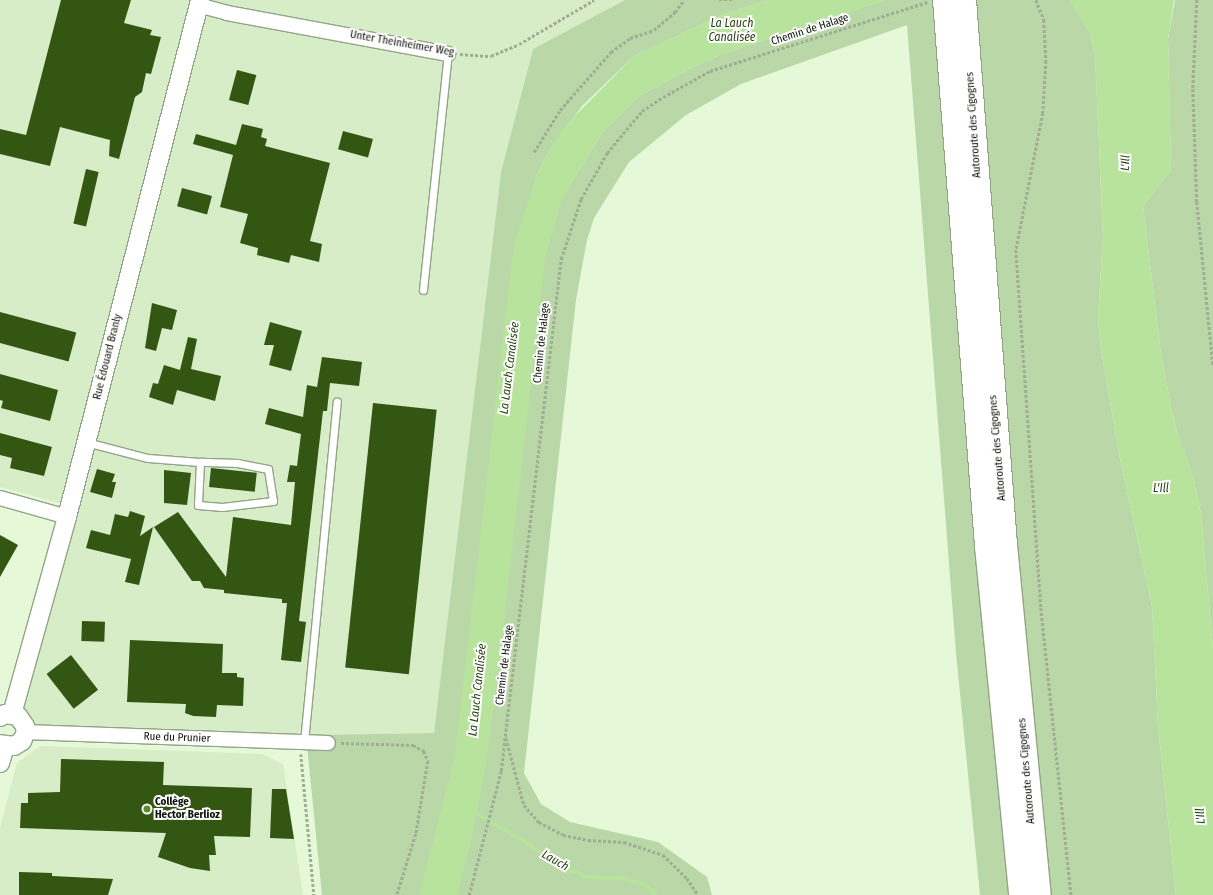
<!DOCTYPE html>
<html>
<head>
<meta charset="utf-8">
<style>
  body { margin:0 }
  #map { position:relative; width:1213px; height:895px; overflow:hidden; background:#e5f9d9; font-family:"Fira Sans Condensed",sans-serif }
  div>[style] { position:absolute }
  .built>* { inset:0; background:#d6edc7 }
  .green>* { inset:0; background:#bad7a8 }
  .water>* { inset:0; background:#b8e39c }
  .stream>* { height:4px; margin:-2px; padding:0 2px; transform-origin:2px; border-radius:2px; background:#b8e39c }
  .building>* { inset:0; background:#335613; transform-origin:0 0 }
  .path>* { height:2.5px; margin-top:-1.25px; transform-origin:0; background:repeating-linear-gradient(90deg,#9ead94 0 3px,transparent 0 5px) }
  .roads { filter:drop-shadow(1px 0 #92a487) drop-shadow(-1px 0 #92a487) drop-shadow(0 1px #92a487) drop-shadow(0 -1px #92a487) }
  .service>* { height:7px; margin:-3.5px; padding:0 3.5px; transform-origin:3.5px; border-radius:3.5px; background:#fff }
  .minor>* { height:14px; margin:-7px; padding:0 7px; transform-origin:7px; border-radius:7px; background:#fff }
  .tertiary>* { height:18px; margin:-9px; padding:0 9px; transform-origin:9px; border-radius:9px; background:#fff }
  .motorway>* { height:22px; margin:-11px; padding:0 11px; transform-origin:11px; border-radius:11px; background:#fff }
  .dots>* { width:11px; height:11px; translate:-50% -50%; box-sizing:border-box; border:2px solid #fff; border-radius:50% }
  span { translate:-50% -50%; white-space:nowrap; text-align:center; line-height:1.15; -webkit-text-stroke:4px #fff; paint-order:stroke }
  .street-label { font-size:11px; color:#0c1208 }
  .poi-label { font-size:11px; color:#0c1208; font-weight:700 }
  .left { translate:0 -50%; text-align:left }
  .water-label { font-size:12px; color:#274111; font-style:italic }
</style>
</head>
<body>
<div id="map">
  <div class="built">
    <i style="clip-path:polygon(0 0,625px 0,533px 49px,501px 172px,434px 733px,306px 735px,12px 728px,74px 507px,0 487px)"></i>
    <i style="clip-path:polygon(40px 746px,262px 754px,283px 764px,303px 895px,0 895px,0 828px,17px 763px)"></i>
  </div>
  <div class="green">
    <i style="clip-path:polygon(625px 0,768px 0,724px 14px,634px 56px,582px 106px,547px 154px,536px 177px,562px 198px,602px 133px,639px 96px,693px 67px,725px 53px,884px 0,1069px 0,1074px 5px,1090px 34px,1095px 54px,1103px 236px,1098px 318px,1101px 349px,1119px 454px,1152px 606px,1158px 725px,1176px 895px,980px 895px,956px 653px,907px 25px,741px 84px,686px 115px,629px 162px,594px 218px,587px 240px,576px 300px,524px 773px,541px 804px,570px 822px,658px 842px,707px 877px,712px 895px,322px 895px,306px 735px,434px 733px,501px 172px,533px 49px)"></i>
    <i style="clip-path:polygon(1175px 0,1213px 0,1213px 649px,1201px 514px,1193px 476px,1179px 440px,1172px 412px,1161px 354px,1143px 206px,1171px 170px,1168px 39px)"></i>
  </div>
  <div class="water">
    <i style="clip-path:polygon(768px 0,884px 0,725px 53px,693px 67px,639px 96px,602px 133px,562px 199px,545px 258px,501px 649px,486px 765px,471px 841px,457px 895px,419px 895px,455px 756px,513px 249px,536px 177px,547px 154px,567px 124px,634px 56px,724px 14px)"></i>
    <i style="clip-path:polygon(1069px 0,1174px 0,1168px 39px,1171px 170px,1143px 206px,1161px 354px,1172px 412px,1179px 440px,1193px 476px,1201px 514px,1213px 649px,1213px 895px,1176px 895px,1158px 725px,1152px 606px,1119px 454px,1101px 349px,1098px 318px,1103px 236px,1095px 54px,1090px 34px)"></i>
  </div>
  <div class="stream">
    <i style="left:472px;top:811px;width:62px;rotate:29.9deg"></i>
    <i style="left:526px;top:842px;width:36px;rotate:37deg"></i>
    <i style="left:555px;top:864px;width:35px;rotate:22deg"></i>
    <i style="left:587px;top:877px;width:35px;rotate:2deg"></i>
    <i style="left:622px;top:878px;width:25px;rotate:16deg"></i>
    <i style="left:646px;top:885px;width:14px;rotate:45deg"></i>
  </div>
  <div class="building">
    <i style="clip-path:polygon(61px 0,131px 0,124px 23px,152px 30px,150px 35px,161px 37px,151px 74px,146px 73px,142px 92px,135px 97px,119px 159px,109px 156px,110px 140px,60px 127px,50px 166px,0 154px,0 129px,26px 135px)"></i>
    <i style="left:237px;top:70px;width:20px;height:31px;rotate:15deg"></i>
    <i style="clip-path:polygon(242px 124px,263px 129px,261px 137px,267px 139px,265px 146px,330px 163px,310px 241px,322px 244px,319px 262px,291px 255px,289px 263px,257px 255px,258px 248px,240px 243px,248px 214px,220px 207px,233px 155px,193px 144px,196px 134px,236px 145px)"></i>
    <i style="left:343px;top:131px;width:31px;height:19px;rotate:15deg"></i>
    <i style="left:86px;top:169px;width:13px;height:56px;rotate:13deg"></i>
    <i style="left:182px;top:188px;width:31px;height:19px;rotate:15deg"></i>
    <i style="clip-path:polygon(152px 303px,177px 310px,172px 330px,162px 328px,156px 351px,145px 348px)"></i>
    <i style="left:0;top:312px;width:79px;height:30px;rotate:15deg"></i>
    <i style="clip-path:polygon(270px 322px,302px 331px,291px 371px,269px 365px,274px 345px,264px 345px)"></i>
    <i style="clip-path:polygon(188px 337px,197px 339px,191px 369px,221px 376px,215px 401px,177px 390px,173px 405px,149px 397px,153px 383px,158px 384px,164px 365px,180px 370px)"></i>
    <i style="clip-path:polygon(322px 357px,362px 362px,359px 386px,330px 383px,327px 411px,323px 411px,299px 621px,306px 622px,301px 662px,281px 660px,287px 603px,282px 603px,282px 599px,224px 593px,224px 590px,204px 588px,200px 581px,192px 581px,154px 527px,178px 512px,226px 577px,233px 517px,291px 525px,295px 482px,287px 482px,290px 465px,297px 466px,301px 434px,265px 424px,269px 408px,303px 417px,307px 385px,317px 387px)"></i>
    <i style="clip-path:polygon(0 374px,58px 390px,50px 421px,1px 408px,3px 401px,0 400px)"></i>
    <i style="left:373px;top:403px;width:64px;height:266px;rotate:6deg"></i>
    <i style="clip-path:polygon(0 433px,52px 447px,44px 476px,10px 468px,12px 458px,0 455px)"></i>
    <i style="left:211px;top:468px;width:46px;height:19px;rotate:6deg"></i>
    <i style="clip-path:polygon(97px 469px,115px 474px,112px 482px,116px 482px,112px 498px,90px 492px)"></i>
    <i style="clip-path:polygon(164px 470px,191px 473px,187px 505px,164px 503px)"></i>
    <i style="clip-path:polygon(130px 511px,145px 516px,140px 536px,153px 527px,139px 585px,125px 582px,131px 559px,86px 548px,91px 530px,110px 535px,115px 514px,128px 517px)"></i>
    <i style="clip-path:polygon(0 535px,18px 545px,0 577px)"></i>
    <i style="left:82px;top:621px;width:23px;height:20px;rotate:2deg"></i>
    <i style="clip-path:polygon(130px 640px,223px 644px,222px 673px,237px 673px,237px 677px,244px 678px,243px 706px,217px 705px,216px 717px,193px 716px,185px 713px,186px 704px,127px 702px)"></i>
    <i style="left:71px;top:655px;width:44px;height:31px;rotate:52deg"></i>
    <i style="clip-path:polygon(61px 759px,164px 762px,163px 785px,252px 788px,250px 837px,214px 836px,216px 855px,209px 855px,210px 871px,190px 868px,158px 857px,166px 833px,20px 828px,21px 803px,28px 803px,28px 793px,60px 792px)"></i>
    <i style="clip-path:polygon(272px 789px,286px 789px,294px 839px,270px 838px)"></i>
    <i style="clip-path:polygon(19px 872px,52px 873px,52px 876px,113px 879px,108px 895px,19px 895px)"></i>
  </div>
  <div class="path">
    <i style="left:719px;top:0;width:15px"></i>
    <i style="left:1036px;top:0;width:22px;rotate:68deg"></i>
    <i style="left:1044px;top:20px;width:41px;rotate:87.2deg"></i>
    <i style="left:1046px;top:61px;width:52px;rotate:93.3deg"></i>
    <i style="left:1043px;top:113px;width:140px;rotate:101.1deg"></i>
    <i style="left:1016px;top:250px;width:359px;rotate:86deg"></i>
    <i style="left:1041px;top:608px;width:289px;rotate:84deg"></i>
    <i style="left:1197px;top:0;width:89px;rotate:92.6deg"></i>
    <i style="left:1193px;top:89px;width:113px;rotate:88deg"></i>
    <i style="left:1197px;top:202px;width:164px;rotate:84.4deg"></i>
    <i style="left:460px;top:54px;width:31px;rotate:4deg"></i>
    <i style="left:491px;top:56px;width:30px;rotate:-23deg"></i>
    <i style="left:519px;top:44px;width:87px;rotate:-30.4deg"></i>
    <i style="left:534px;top:152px;width:49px;rotate:-58.2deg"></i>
    <i style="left:560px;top:110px;width:77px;rotate:-48.7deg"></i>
    <i style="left:611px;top:52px;width:24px;rotate:-36deg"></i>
    <i style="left:630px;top:38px;width:25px;rotate:-18deg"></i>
    <i style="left:654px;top:30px;width:28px;rotate:-41deg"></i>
    <i style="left:675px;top:12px;width:15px;rotate:-53deg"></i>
    <i style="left:506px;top:738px;width:69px;rotate:75deg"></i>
    <i style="left:524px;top:805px;width:23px;rotate:49deg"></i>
    <i style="left:539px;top:822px;width:27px;rotate:28deg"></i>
    <i style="left:563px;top:835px;width:25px;rotate:11deg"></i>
    <i style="left:588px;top:840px;width:36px;rotate:3deg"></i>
    <i style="left:624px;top:842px;width:41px;rotate:18.4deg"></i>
    <i style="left:663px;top:855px;width:33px;rotate:44deg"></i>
    <i style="left:687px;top:878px;width:20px;rotate:57deg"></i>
    <i style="left:341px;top:743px;width:72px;rotate:1.6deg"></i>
    <i style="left:413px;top:745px;width:13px;rotate:29deg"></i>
    <i style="left:424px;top:751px;width:11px;rotate:68deg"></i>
    <i style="left:428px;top:761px;width:74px;rotate:99.3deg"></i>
    <i style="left:416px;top:834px;width:64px;rotate:107.3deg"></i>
    <i style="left:301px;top:754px;width:142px;rotate:84.7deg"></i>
    <i style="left:469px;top:895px;width:128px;rotate:-75.5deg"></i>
    <i style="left:501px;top:771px;width:516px;rotate:-83.32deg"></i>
    <i style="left:561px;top:259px;width:63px;rotate:-71.6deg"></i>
    <i style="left:581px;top:199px;width:53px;rotate:-60.5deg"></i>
    <i style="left:607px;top:153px;width:55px;rotate:-50.2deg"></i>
    <i style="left:642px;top:111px;width:25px;rotate:-34deg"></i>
    <i style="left:663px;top:97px;width:54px;rotate:-29deg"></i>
    <i style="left:710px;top:71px;width:229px;rotate:-17.6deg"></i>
  </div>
  <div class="roads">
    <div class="service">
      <i style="left:423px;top:290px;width:237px;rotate:-84deg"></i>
      <i style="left:86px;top:442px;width:64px;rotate:14.5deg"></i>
      <i style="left:148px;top:458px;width:52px;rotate:4.4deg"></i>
      <i style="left:200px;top:462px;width:43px;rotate:92.7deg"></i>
      <i style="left:198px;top:505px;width:24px;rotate:5deg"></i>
      <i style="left:222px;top:507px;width:51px;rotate:-6.7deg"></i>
      <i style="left:273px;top:501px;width:32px;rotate:-99deg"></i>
      <i style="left:268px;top:469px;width:31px;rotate:-169deg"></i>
      <i style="left:238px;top:463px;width:38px;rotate:-178deg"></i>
      <i style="left:304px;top:742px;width:342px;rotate:-84.5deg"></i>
    </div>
    <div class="minor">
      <i style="left:198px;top:5px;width:30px;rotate:15deg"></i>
      <i style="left:227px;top:13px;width:225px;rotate:10.5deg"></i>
      <i style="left:0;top:498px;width:70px;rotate:15.8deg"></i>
      <i style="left:26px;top:732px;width:302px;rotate:2.1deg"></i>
    </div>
    <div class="tertiary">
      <i style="left:12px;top:714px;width:205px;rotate:-74.4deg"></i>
      <i style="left:67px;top:517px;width:534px;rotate:-75.57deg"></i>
      <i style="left:0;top:717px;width:6px;rotate:-31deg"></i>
      <i style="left:5px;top:714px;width:13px;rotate:9deg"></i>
      <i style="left:18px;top:716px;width:12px;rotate:55deg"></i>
      <i style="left:25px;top:726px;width:6px;rotate:81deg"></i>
      <i style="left:26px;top:732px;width:10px;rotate:114deg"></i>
      <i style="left:22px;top:741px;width:9px;rotate:148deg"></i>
      <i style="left:14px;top:746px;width:14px;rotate:-172deg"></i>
      <i style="left:0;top:763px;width:17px;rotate:-73deg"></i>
    </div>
    <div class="motorway">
      <i style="left:944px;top:0;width:548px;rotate:85.6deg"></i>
      <i style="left:986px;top:546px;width:351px;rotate:84.4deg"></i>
      <i style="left:965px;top:0;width:547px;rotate:85.7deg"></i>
      <i style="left:1006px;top:545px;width:352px;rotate:84.5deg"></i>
    </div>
  </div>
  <div class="dots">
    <i style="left:147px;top:809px;background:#588e28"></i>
  </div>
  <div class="street-label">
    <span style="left:810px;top:30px;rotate:-18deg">Chemin de Halage</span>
    <span style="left:402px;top:44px;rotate:10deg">Unter Theinheimer Weg</span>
    <span style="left:974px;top:125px;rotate:-94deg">Autoroute des Cigognes</span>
    <span style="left:542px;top:343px;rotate:-84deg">Chemin de Halage</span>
    <span style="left:108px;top:357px;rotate:-76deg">Rue Édouard Branly</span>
    <span style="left:998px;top:448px;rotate:-95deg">Autoroute des Cigognes</span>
    <span style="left:505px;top:665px;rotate:-83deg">Chemin de Halage</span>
    <span style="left:177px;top:738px;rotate:2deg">Rue du Prunier</span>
    <span style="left:1027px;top:771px;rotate:-95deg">Autoroute des Cigognes</span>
  </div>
  <div class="poi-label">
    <span class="left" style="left:155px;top:809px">Collège<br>Hector Berlioz</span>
  </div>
  <div class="water-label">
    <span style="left:732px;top:31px">La Lauch<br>Canalisée</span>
    <span style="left:1126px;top:163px;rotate:-88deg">L'Ill</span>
    <span style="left:510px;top:368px;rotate:-83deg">La Lauch Canalisée</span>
    <span style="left:1161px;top:489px">L'Ill</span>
    <span style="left:478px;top:690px;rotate:-84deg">La Lauch Canalisée</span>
    <span style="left:1201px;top:816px;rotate:-94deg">L'Ill</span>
    <span style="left:555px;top:861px;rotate:30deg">Lauch</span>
  </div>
</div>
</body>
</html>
